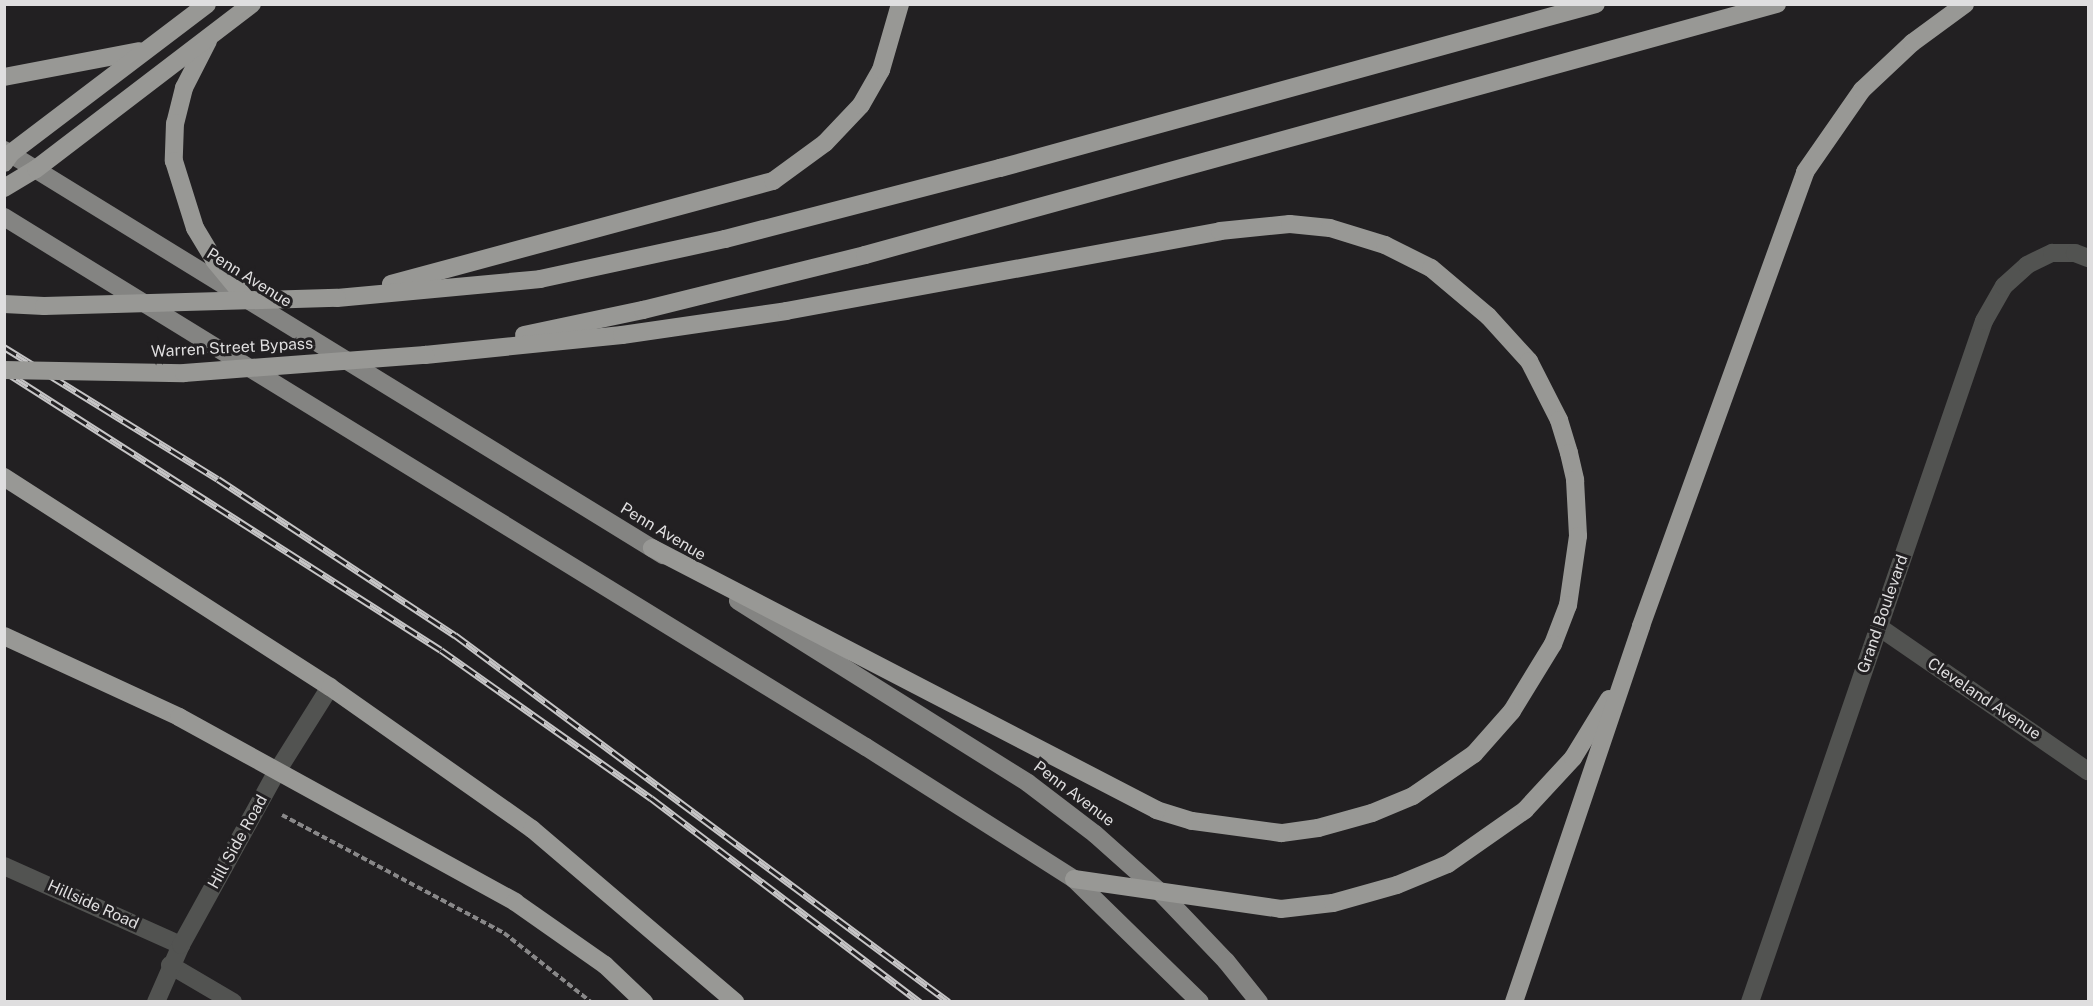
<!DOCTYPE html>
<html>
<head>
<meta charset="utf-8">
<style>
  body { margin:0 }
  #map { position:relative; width:2093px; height:1006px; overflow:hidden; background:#222022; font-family:"Public Sans",sans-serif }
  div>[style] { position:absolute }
  .path>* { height:4px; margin-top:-2px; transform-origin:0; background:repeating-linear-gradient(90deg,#898889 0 6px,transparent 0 9px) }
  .lane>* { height:18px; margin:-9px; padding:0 9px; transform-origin:9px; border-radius:9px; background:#525351 }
  .street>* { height:18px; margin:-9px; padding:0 9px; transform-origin:9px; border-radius:9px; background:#525351 }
  .primary>* { height:18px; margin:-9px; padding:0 9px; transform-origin:9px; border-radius:9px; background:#848482 }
  .highway>* { height:18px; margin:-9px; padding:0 9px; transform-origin:9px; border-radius:9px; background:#989895 }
  .rail>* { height:7px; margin-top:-3.5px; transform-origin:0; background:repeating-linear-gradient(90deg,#222022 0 14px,#c6c5c6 0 28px); box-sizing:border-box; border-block:2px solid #c6c5c6 }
  .highway-bridge>* { height:18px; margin:-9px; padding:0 9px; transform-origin:9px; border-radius:9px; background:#989895 }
  span { translate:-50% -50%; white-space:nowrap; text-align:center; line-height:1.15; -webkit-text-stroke:6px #222022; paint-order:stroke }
  .street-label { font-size:16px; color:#dfdedf }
  .frame { position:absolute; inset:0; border:6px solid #dfdedf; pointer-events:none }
</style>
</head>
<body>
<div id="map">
  <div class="path">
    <i style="left:282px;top:815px;width:251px;rotate:28deg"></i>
    <i style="left:504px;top:933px;width:111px;rotate:38.4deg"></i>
  </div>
  <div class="lane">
    <i style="left:170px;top:965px;width:73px;rotate:30.4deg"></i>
  </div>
  <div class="street">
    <i style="left:1879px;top:627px;width:254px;rotate:34.6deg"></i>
    <i style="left:4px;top:866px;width:194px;rotate:24.1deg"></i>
    <i style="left:156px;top:1002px;width:62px;rotate:-66.3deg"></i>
    <i style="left:181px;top:945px;width:196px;rotate:-61.1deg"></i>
    <i style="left:276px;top:773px;width:102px;rotate:-57.9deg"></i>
    <i style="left:1750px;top:1002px;width:720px;rotate:-71.04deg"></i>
    <i style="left:1984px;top:321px;width:40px;rotate:-60.3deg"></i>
    <i style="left:2004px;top:286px;width:31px;rotate:-42deg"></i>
    <i style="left:2027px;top:265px;width:28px;rotate:-26deg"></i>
    <i style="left:2052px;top:253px;width:23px"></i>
    <i style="left:2075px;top:253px;width:14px;rotate:21deg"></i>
  </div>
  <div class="primary">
    <i style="left:4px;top:150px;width:774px;rotate:31.57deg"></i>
    <i style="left:4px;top:217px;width:1012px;rotate:31.59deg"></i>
    <i style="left:866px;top:747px;width:246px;rotate:32.4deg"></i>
    <i style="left:1074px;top:879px;width:176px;rotate:44.3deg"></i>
    <i style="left:738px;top:601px;width:342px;rotate:32.1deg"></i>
    <i style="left:1028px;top:783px;width:84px;rotate:37.3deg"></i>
    <i style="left:1095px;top:834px;width:86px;rotate:41.7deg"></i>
    <i style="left:1159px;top:891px;width:97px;rotate:46.3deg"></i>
    <i style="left:1226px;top:961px;width:53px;rotate:51.2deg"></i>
  </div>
  <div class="highway">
    <i style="left:208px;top:41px;width:53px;rotate:117.1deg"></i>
    <i style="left:184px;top:88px;width:36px;rotate:104deg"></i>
    <i style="left:175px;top:123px;width:38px;rotate:92deg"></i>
    <i style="left:174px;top:161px;width:70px;rotate:72.6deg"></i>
    <i style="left:195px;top:228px;width:37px;rotate:59deg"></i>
    <i style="left:214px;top:260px;width:52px;rotate:50.5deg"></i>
    <i style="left:4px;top:77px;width:138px;rotate:-10.8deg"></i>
    <i style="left:4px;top:163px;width:12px;rotate:-55deg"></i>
    <i style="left:11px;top:153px;width:246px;rotate:-37.2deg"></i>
    <i style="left:4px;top:188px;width:37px;rotate:-31deg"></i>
    <i style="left:36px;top:169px;width:272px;rotate:-37.4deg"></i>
    <i style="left:391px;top:284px;width:396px;rotate:-15.1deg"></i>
    <i style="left:773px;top:181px;width:64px;rotate:-36.2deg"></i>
    <i style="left:825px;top:143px;width:52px;rotate:-46.5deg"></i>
    <i style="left:861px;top:105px;width:40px;rotate:-60.3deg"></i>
    <i style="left:881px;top:70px;width:69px;rotate:-73.9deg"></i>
    <i style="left:337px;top:298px;width:204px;rotate:-5.3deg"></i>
    <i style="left:540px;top:279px;width:189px;rotate:-12.2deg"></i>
    <i style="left:725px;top:239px;width:284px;rotate:-14.5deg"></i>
    <i style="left:1000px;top:168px;width:618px;rotate:-15.39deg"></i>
    <i style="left:524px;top:335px;width:122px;rotate:-11.9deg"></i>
    <i style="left:643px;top:310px;width:229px;rotate:-13.9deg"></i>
    <i style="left:865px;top:255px;width:946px;rotate:-15.39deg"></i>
    <i style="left:425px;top:355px;width:198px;rotate:-5.8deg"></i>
    <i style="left:622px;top:335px;width:166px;rotate:-8.3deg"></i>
    <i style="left:786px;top:311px;width:441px;rotate:-10.4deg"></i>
    <i style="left:1220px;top:231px;width:70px;rotate:-5.7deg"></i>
    <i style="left:1290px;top:224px;width:40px;rotate:5.7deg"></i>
    <i style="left:1330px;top:228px;width:58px;rotate:17.2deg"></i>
    <i style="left:1385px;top:245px;width:51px;rotate:26.6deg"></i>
    <i style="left:1431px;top:268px;width:75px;rotate:40.1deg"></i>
    <i style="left:1488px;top:316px;width:61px;rotate:47.7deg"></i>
    <i style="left:1529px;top:361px;width:66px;rotate:63deg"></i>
    <i style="left:1559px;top:420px;width:34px;rotate:73deg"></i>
    <i style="left:1569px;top:453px;width:28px;rotate:77deg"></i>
    <i style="left:1575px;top:480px;width:56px;rotate:86.9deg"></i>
    <i style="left:1578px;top:536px;width:70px;rotate:98.2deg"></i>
    <i style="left:1568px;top:605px;width:42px;rotate:111deg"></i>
    <i style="left:1553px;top:644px;width:79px;rotate:121.5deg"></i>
    <i style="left:1512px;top:711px;width:57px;rotate:131.5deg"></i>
    <i style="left:1474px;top:754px;width:74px;rotate:145.5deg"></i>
    <i style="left:1413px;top:796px;width:44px;rotate:157.5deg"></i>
    <i style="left:1372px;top:813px;width:56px;rotate:164.5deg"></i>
    <i style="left:1318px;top:828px;width:37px;rotate:172deg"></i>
    <i style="left:1281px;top:833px;width:90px;rotate:-172.3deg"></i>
    <i style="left:1192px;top:821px;width:37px;rotate:-163deg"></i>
    <i style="left:1157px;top:810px;width:569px;rotate:-152.58deg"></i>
    <i style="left:4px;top:477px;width:388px;rotate:32.8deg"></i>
    <i style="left:330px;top:687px;width:247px;rotate:35.1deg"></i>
    <i style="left:532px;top:829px;width:267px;rotate:40.4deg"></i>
    <i style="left:4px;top:636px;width:193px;rotate:24.8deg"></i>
    <i style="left:179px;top:717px;width:384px;rotate:28.8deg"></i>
    <i style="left:515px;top:902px;width:110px;rotate:35deg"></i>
    <i style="left:605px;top:965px;width:54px;rotate:43.5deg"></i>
    <i style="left:1074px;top:879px;width:209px;rotate:8.2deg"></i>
    <i style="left:1281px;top:909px;width:52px;rotate:-6.6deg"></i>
    <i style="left:1333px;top:903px;width:66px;rotate:-15.7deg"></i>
    <i style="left:1397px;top:885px;width:55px;rotate:-22.4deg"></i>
    <i style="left:1448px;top:864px;width:94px;rotate:-35deg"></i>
    <i style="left:1525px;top:810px;width:71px;rotate:-47.3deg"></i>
    <i style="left:1573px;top:758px;width:69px;rotate:-58.6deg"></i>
    <i style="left:1514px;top:1002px;width:397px;rotate:-71.3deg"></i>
    <i style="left:1641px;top:626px;width:483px;rotate:-70.1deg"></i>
    <i style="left:1805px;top:172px;width:100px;rotate:-55.2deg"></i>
    <i style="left:1862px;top:90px;width:69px;rotate:-43.2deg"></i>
    <i style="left:1912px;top:43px;width:66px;rotate:-36.3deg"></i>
  </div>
  <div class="rail">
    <i style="left:4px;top:347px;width:251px;rotate:31.7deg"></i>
    <i style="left:218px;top:479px;width:284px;rotate:33.4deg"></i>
    <i style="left:455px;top:635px;width:615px;rotate:36.61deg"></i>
    <i style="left:4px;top:371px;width:518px;rotate:32.56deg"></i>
    <i style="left:441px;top:650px;width:257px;rotate:35.2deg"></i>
    <i style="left:651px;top:798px;width:338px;rotate:37.2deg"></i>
  </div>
  <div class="highway-bridge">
    <i style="left:4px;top:304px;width:40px;rotate:2.9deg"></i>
    <i style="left:44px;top:306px;width:293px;rotate:-1.6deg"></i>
    <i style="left:4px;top:370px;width:180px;rotate:1deg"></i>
    <i style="left:184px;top:373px;width:242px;rotate:-4.3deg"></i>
  </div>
  <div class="street-label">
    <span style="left:249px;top:278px;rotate:32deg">Penn Avenue</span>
    <span style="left:232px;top:348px;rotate:-3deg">Warren Street Bypass</span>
    <span style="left:663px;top:532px;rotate:31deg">Penn Avenue</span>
    <span style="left:1883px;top:614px;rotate:-71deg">Grand Boulevard</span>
    <span style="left:1984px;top:699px;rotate:34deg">Cleveland Avenue</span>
    <span style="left:1074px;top:794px;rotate:37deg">Penn Avenue</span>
    <span style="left:238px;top:842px;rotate:-61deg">Hill Side Road</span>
    <span style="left:93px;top:905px;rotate:24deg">Hillside Road</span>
  </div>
  <div class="frame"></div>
</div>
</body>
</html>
